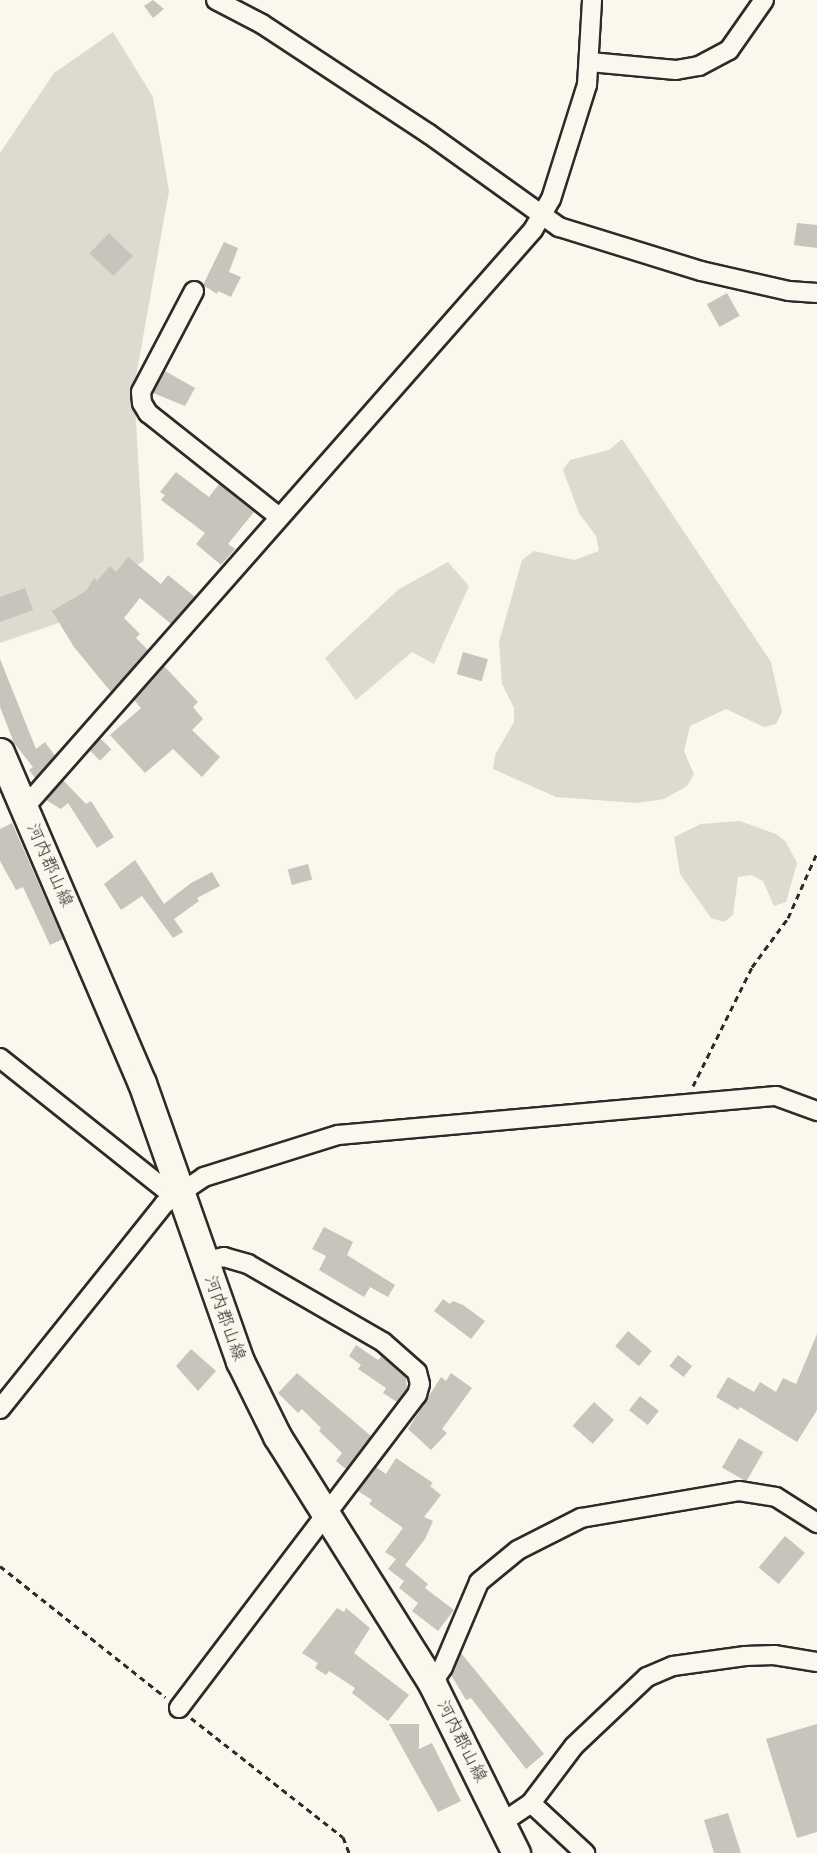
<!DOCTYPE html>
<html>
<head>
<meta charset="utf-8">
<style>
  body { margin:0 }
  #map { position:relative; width:817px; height:1853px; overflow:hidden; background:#fbf7ec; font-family:Delius,"Klee One",sans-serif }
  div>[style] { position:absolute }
  .green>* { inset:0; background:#dddad0 }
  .building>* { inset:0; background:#c7c4bc; transform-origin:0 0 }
  .path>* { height:3px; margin-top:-1.5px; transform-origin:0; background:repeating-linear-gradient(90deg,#2b2b2b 0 6px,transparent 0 10.5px) }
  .roads { filter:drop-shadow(2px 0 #2b2b2b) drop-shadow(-2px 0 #2b2b2b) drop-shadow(0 2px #2b2b2b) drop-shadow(0 -2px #2b2b2b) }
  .minor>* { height:18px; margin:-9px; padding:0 9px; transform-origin:9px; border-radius:9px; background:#fbf7ec }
  .secondary>* { height:27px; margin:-13.5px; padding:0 13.5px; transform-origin:13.5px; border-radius:13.5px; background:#fbf7ec }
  span { translate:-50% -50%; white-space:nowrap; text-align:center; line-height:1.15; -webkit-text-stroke:4.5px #fbf7ec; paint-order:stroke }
  .street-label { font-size:18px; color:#2b2b2b }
</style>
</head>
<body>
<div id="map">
  <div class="green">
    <i style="clip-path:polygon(113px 32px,153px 97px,169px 191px,134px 388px,144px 560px,70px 619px,0 643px,0 153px,54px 73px)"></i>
    <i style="clip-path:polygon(622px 439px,771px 662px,782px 712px,776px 724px,764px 727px,726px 709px,690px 726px,684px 751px,694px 774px,687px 786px,664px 799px,637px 803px,556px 797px,493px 769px,495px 755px,514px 722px,514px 708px,502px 684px,499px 642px,522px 560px,534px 551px,574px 560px,599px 551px,596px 536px,579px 513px,563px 470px,570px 460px,609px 450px)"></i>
    <i style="clip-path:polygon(448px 562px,469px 586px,434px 664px,412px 652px,356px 700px,325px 658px,399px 589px)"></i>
    <i style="clip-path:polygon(740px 821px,776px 834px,786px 842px,797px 863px,786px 902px,774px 906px,763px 881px,751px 875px,738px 877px,733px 915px,724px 922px,711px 918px,680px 874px,674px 837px,701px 824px)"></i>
  </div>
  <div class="building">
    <i style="clip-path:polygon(153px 0,164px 9px,153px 18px,144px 6px)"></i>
    <i style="clip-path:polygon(797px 223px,817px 225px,817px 248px,794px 245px)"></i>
    <i style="left:109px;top:233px;width:33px;height:28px;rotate:44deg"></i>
    <i style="clip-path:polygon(224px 242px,238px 248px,229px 272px,241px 277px,231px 297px,218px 291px,217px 294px,203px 285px)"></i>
    <i style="left:727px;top:293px;width:26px;height:23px;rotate:61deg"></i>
    <i style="clip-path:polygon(165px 371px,195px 388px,185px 406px,153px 393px)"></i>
    <i style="clip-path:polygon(176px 472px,209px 497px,219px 484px,254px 512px,228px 544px,235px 549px,221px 565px,196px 544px,205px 533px,161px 500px,165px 495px,160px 492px)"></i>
    <i style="clip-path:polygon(128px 557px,161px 584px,168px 575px,195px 597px,171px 624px,140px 598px,124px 618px,140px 634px,136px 638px,148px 650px,111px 692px,74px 647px,52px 611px,86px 591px,94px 578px,97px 581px,110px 566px,116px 572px)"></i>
    <i style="clip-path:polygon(25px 588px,33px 610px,0 622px,0 597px)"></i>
    <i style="left:463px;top:652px;width:26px;height:23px;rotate:16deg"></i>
    <i style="clip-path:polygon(0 659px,36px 749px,45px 742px,55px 756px,35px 778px,29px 770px,33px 767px,14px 743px,0 707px)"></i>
    <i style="clip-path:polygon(164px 666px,198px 702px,193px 707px,203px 719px,192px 730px,220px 757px,202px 777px,173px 749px,145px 773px,110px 735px,141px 708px,134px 700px)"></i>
    <i style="left:100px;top:738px;width:16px;height:16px;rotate:45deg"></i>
    <i style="clip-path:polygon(63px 780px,86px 804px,91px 801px,114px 837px,97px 848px,68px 803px,61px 809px,46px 800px)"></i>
    <i style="clip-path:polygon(12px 823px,63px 939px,50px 945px,23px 887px,16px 890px,0 861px,0 829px)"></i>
    <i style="clip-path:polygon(135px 860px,164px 904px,191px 883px,212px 872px,220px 886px,197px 898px,199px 901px,174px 919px,183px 932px,173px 938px,142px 896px,121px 910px,104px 884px)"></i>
    <i style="left:308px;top:864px;width:16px;height:21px;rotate:75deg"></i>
    <i style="clip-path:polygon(324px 1227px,353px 1242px,347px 1255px,395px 1285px,388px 1297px,370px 1287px,364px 1297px,319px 1270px,326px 1256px,312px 1249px)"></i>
    <i style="clip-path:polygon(443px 1299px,450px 1304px,453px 1301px,463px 1305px,485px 1321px,471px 1339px,434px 1311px)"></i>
    <i style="left:628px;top:1331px;width:31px;height:20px;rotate:40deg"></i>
    <i style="clip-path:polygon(817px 1334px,817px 1410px,797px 1442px,740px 1407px,738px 1410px,716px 1397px,728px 1377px,754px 1392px,760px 1382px,776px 1392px,783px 1378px,796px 1384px)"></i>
    <i style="clip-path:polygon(356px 1345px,378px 1360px,382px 1356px,406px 1378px,407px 1390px,397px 1402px,383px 1393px,386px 1388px,358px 1369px,361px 1365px,349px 1356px)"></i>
    <i style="clip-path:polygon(191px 1349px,216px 1371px,198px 1391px,176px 1366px)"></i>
    <i style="left:678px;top:1355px;width:18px;height:14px;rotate:38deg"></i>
    <i style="clip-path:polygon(297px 1373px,371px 1436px,346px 1469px,336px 1461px,342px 1453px,319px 1431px,321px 1428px,302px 1409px,298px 1413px,278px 1393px)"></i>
    <i style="clip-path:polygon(451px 1373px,472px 1388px,442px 1429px,447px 1433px,431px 1450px,408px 1429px,441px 1377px,446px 1381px)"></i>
    <i style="left:640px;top:1396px;width:24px;height:18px;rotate:38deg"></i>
    <i style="left:594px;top:1402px;width:27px;height:32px;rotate:42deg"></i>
    <i style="left:739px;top:1438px;width:28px;height:34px;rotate:30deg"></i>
    <i style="clip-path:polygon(396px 1458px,433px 1483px,430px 1486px,441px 1495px,424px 1517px,433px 1521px,425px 1539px,405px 1565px,428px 1584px,425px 1588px,454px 1610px,438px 1631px,412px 1611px,418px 1603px,399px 1588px,404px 1581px,388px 1569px,396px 1559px,385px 1552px,403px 1528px,369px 1504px,372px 1500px,358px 1491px,376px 1467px,386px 1474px)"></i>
    <i style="left:785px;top:1536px;width:26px;height:41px;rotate:40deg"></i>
    <i style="clip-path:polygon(337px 1608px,344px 1612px,346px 1608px,370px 1628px,354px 1653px,409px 1695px,388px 1721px,352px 1693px,355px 1688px,329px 1671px,326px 1675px,315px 1668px,318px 1663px,302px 1653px)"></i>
    <i style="clip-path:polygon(461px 1653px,544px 1754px,526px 1769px,471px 1698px,466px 1700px,451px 1675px)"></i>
    <i style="clip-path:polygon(389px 1724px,419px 1724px,419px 1749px,432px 1743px,461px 1801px,438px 1812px)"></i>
    <i style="clip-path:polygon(817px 1724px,817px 1832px,797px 1838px,766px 1739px)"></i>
    <i style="clip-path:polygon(728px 1813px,741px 1853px,714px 1853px,704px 1820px)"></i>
  </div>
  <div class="path">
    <i style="left:693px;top:1086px;width:133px;rotate:-63.6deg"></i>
    <i style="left:752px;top:967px;width:61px;rotate:-53.7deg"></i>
    <i style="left:788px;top:918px;width:71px;rotate:-66deg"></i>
    <i style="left:0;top:1566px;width:211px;rotate:38.4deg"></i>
    <i style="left:191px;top:1718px;width:193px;rotate:38.1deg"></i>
    <i style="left:343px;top:1837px;width:17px;rotate:69deg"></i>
  </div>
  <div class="roads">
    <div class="minor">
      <i style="left:216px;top:0;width:52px;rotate:27.6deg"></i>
      <i style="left:262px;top:24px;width:200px;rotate:33.4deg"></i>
      <i style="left:429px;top:134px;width:160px;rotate:35.6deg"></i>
      <i style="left:559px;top:227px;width:149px;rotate:17.2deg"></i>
      <i style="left:701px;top:271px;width:90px;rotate:12.8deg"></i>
      <i style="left:789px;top:291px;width:28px;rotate:4deg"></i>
      <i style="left:590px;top:62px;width:86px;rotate:5.3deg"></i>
      <i style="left:676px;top:70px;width:23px;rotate:-10deg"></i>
      <i style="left:699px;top:66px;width:34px;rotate:-28deg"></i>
      <i style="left:729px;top:50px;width:61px;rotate:-55deg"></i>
      <i style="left:194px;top:291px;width:114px;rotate:117.7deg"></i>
      <i style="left:141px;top:392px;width:11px;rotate:85deg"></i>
      <i style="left:142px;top:403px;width:12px;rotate:59deg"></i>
      <i style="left:148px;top:413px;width:167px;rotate:38.4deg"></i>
      <i style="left:24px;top:808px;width:770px;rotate:-48.63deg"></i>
      <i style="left:533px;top:230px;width:36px;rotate:-60deg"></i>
      <i style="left:551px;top:199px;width:120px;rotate:-72.5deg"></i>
      <i style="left:587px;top:85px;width:85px;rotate:-86.6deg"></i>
      <i style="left:0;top:1058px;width:220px;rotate:38.5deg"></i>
      <i style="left:0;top:1409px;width:263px;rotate:-51.3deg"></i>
      <i style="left:164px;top:1204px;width:48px;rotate:-34deg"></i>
      <i style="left:204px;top:1177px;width:140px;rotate:-17.4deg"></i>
      <i style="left:338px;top:1135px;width:440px;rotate:-5.1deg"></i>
      <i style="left:776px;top:1096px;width:44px;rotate:20.1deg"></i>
      <i style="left:432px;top:1683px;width:19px;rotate:-55deg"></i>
      <i style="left:443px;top:1667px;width:92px;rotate:-67deg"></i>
      <i style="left:479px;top:1582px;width:50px;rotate:-39.4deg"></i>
      <i style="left:518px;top:1550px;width:71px;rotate:-26.9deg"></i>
      <i style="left:581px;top:1518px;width:160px;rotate:-9.7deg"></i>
      <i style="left:739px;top:1491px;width:37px;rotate:9deg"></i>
      <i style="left:776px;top:1497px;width:49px;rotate:32.4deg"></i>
      <i style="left:179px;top:1708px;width:393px;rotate:-52.8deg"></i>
      <i style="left:417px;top:1395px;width:11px;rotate:-75deg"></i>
      <i style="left:420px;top:1384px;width:12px;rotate:-104deg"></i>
      <i style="left:417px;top:1372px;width:45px;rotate:-138.6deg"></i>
      <i style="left:383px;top:1342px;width:156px;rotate:-150deg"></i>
      <i style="left:248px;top:1264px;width:25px;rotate:-164deg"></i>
      <i style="left:224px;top:1257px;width:19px;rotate:168deg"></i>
      <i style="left:531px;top:1803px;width:74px;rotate:42.8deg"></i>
      <i style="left:503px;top:1822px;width:34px;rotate:-34deg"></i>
      <i style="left:531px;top:1803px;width:71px;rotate:-53deg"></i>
      <i style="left:574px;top:1746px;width:100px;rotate:-43.4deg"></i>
      <i style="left:647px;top:1677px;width:28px;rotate:-23deg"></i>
      <i style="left:673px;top:1666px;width:73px;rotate:-7.9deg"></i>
      <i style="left:745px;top:1656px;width:29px;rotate:-2deg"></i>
      <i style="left:774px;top:1655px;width:44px;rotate:9.2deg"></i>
    </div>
    <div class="secondary">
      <i style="left:0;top:752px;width:360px;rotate:66.8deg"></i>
      <i style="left:142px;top:1083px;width:295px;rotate:70.6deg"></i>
      <i style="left:240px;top:1361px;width:84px;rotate:63.7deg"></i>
      <i style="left:277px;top:1436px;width:292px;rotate:57.9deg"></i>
      <i style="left:432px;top:1683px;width:190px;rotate:63.7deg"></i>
    </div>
  </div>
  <div class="street-label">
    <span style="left:50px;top:865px;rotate:66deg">河内郡山線</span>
    <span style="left:225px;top:1318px;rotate:70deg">河内郡山線</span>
    <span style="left:462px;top:1741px;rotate:63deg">河内郡山線</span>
  </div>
</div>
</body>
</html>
